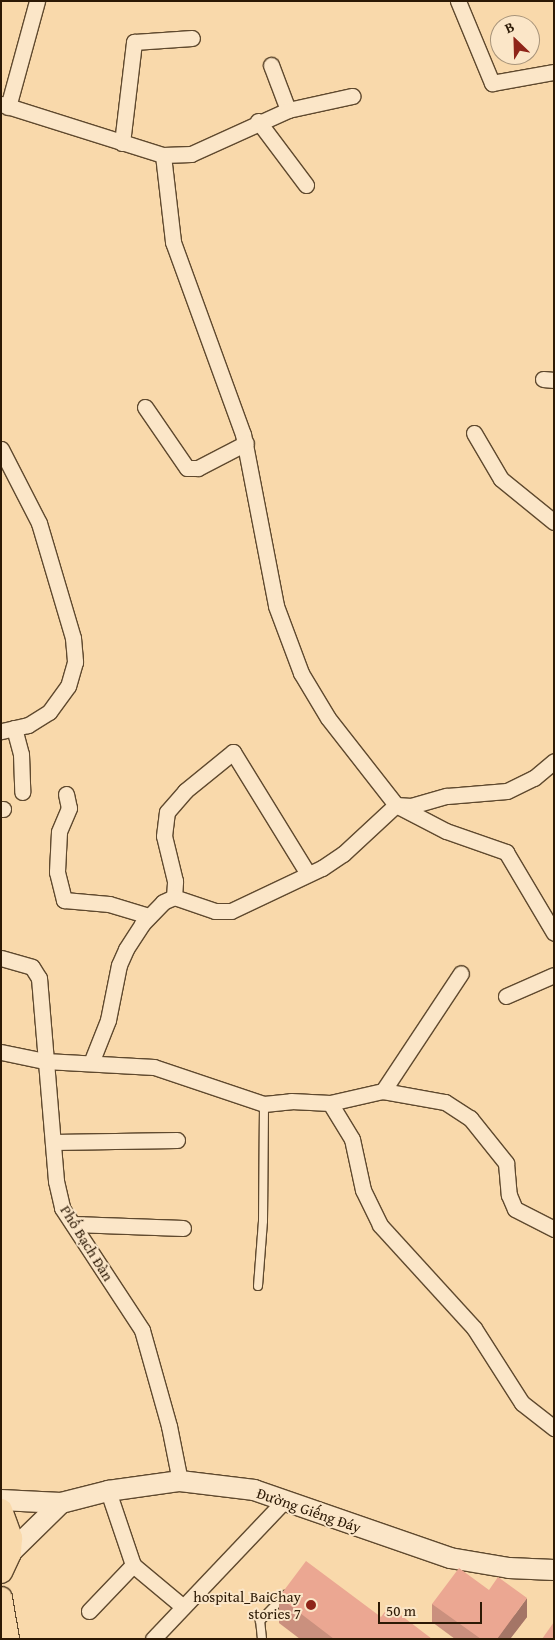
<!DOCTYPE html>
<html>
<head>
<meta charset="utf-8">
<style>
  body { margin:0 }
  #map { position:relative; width:555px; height:1640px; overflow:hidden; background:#f9d9ab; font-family:"Gentium Book Plus",serif }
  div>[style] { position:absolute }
  .roads { filter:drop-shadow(1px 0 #5f492e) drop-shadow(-1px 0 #5f492e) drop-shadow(0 1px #5f492e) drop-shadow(0 -1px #5f492e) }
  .lane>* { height:8px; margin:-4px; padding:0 4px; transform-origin:4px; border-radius:4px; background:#fbe6c8 }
  .street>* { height:15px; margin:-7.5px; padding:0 7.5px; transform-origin:7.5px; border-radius:7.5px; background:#fbe6c8 }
  .secondary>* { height:20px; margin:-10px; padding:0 10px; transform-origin:10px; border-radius:10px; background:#fbe6c8 }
  .primary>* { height:22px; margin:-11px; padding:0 11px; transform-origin:11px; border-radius:11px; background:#f9d9ab }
  .wall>* { inset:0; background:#ca907e }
  .shaded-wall>* { inset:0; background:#a47566 }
  .building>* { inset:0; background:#eba792 }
  .dots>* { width:14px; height:14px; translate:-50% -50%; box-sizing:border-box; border:2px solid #fbe6c8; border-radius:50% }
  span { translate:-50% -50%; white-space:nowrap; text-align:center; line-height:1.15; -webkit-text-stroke:4px #fbe6c8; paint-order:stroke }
  .street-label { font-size:15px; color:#2c1905 }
  .poi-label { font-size:15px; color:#2c1905 }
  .right { translate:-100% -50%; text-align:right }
  .frame { position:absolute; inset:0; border:2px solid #2c1905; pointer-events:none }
  .north { position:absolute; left:490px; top:15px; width:50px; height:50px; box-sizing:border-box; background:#fbe6c8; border:1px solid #a8947a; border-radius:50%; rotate:336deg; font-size:14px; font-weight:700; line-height:20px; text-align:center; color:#2c1905 }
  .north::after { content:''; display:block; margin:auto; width:18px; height:22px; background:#8f2418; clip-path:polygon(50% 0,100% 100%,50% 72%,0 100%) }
  .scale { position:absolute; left:378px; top:1602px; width:104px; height:22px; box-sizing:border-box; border:2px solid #2c1905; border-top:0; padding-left:6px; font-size:15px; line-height:18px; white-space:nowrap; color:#2c1905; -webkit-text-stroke:4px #fbe6c8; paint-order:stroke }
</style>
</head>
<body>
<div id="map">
  <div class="roads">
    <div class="lane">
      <i style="left:258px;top:1286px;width:65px;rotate:-85.6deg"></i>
      <i style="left:263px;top:1221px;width:117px;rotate:-89.5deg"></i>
      <i style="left:262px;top:1639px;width:18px;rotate:-96deg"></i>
      <i style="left:260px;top:1621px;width:36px;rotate:-46deg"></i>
    </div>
    <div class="street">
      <i style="left:458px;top:1px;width:89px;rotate:67.5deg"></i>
      <i style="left:492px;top:83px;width:63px;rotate:-10.1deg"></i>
      <i style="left:271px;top:65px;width:48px;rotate:69.3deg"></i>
      <i style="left:1px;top:104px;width:170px;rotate:17.5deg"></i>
      <i style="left:163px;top:155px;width:28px;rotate:-2deg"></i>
      <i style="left:191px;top:154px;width:107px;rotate:-24.4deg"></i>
      <i style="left:288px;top:110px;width:66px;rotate:-12.3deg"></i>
      <i style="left:8px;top:107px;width:110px;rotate:-74.7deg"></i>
      <i style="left:258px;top:121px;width:80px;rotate:53.1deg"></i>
      <i style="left:122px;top:143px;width:102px;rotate:-83.2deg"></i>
      <i style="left:134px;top:42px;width:58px;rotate:-3.9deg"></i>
      <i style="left:163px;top:155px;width:88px;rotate:83.4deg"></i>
      <i style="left:173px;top:242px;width:204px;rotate:70deg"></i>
      <i style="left:243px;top:434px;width:175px;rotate:79.1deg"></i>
      <i style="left:276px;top:606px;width:72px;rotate:69.5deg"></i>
      <i style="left:301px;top:673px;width:52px;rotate:59deg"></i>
      <i style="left:328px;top:718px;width:110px;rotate:52deg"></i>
      <i style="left:396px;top:805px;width:56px;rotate:27.5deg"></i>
      <i style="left:446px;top:831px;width:64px;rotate:19.3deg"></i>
      <i style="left:506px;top:852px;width:94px;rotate:59.3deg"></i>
      <i style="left:543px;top:379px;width:11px;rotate:5deg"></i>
      <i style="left:145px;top:407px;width:74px;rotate:55.5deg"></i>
      <i style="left:187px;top:468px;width:11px"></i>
      <i style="left:198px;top:468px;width:54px;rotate:-27.5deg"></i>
      <i style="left:474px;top:433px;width:53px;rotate:59.6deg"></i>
      <i style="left:501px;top:479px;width:68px;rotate:39.1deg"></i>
      <i style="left:1px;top:449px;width:83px;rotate:62.8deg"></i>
      <i style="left:39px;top:523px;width:120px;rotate:73.5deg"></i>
      <i style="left:73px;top:638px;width:24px;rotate:85deg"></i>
      <i style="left:75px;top:662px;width:25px;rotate:106deg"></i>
      <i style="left:68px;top:686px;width:32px;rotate:126deg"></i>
      <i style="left:49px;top:712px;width:25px;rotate:148deg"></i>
      <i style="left:28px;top:725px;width:28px;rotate:167deg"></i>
      <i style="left:14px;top:728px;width:27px;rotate:75deg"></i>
      <i style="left:21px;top:754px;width:38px;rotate:88deg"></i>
      <i style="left:66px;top:794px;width:14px;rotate:78deg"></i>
      <i style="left:69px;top:808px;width:26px;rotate:113deg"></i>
      <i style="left:59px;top:832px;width:40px;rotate:92.9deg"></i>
      <i style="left:57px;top:872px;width:29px;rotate:76deg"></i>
      <i style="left:64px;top:900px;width:45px;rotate:5.1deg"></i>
      <i style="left:109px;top:904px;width:42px;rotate:16.7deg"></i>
      <i style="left:1px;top:809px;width:2px"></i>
      <i style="left:174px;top:897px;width:16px;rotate:-86deg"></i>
      <i style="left:175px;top:881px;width:46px;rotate:-103.7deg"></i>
      <i style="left:164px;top:836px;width:24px;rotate:-83deg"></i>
      <i style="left:167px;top:812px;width:28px;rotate:-49deg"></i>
      <i style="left:185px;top:791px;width:62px;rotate:-39.1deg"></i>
      <i style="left:233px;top:752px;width:143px;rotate:58.4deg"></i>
      <i style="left:1px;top:958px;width:32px;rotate:16deg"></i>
      <i style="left:32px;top:967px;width:13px;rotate:58deg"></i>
      <i style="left:39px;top:978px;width:204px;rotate:85.2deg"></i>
      <i style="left:56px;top:1181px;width:28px;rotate:77deg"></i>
      <i style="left:62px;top:1208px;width:146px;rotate:56.7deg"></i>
      <i style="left:142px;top:1330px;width:100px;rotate:74.3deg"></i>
      <i style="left:169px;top:1426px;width:56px;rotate:78.7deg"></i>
      <i style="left:506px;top:996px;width:52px;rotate:-23.6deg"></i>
      <i style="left:1px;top:1052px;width:45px;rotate:11.6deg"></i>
      <i style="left:45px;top:1061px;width:109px;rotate:3.2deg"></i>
      <i style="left:154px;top:1067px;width:116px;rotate:18.6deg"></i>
      <i style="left:264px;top:1104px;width:27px;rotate:-6deg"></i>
      <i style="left:291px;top:1101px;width:39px;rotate:3deg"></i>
      <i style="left:330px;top:1103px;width:54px;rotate:-12.8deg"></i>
      <i style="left:383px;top:1091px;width:63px;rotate:10.1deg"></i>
      <i style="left:445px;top:1102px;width:30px;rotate:33deg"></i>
      <i style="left:470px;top:1118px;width:58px;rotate:51.3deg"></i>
      <i style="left:506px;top:1163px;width:32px;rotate:85deg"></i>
      <i style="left:509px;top:1195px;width:15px;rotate:67deg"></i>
      <i style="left:515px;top:1209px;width:44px;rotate:27.1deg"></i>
      <i style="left:91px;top:1063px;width:46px;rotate:-68.4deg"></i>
      <i style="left:108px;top:1020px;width:56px;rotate:-78.7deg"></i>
      <i style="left:119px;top:965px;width:17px;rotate:-66deg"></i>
      <i style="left:126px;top:949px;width:30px;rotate:-57deg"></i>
      <i style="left:142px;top:924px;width:30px;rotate:-46deg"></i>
      <i style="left:163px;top:902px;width:12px;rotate:-24deg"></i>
      <i style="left:174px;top:897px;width:43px;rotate:18.9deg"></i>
      <i style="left:215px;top:911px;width:16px"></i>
      <i style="left:231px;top:911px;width:101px;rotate:-25.3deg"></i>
      <i style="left:322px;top:868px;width:25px;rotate:-34deg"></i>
      <i style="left:343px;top:854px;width:72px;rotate:-42.8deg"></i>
      <i style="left:396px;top:805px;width:15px;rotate:4deg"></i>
      <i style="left:411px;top:806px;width:37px;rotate:-16deg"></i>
      <i style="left:447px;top:796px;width:60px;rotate:-4.8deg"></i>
      <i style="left:507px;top:791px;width:30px;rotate:-26deg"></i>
      <i style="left:534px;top:778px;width:26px;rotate:-40deg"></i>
      <i style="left:383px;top:1091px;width:141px;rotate:-56.5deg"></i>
      <i style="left:330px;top:1103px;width:42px;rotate:58.6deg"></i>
      <i style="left:352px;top:1139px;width:52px;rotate:77.8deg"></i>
      <i style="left:363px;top:1190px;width:39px;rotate:64deg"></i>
      <i style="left:380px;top:1225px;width:139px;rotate:47.6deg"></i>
      <i style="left:474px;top:1328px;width:89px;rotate:57.4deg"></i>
      <i style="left:522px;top:1403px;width:41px;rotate:38deg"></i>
      <i style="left:53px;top:1142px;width:124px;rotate:-0.9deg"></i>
      <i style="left:73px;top:1224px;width:110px;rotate:2.1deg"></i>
      <i style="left:108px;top:1491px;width:78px;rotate:71.3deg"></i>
      <i style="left:133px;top:1565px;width:64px;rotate:39.9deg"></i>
      <i style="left:89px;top:1611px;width:64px;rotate:-46.3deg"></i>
      <i style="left:153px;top:1639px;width:192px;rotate:-46.5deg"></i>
    </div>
    <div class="secondary">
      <i style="left:1px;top:1500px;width:60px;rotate:2.9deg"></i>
      <i style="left:61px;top:1503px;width:49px;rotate:-14.3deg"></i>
      <i style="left:108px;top:1491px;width:73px;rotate:-7.9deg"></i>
      <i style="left:180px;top:1481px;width:75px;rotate:6.9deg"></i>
      <i style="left:254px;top:1490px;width:207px;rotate:19.1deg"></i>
      <i style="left:450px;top:1558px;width:60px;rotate:9.6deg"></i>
      <i style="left:509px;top:1568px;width:45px;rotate:2.5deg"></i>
      <i style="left:10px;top:1553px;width:71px;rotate:-44.4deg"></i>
    </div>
    <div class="primary">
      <i style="left:1px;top:1510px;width:30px;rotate:70deg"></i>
      <i style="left:11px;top:1538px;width:15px;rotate:94deg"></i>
      <i style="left:10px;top:1553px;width:21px;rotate:115deg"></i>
      <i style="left:1px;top:1598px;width:42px;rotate:80.3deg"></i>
    </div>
  </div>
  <div class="wall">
    <i style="clip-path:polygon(279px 1597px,381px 1617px,432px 1639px,300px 1639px,279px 1623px)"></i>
    <i style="clip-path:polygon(432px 1604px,527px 1617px,510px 1639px,455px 1639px,432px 1622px)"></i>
  </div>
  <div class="shaded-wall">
    <i style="clip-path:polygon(527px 1598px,527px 1617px,510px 1639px,497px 1639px)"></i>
  </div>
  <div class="building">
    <i style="clip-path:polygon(306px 1561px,381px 1617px,389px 1606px,432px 1639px,334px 1639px,279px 1597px)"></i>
    <i style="clip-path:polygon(459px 1568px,489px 1590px,498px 1577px,527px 1598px,497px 1639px,481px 1639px,432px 1604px)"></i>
    <i style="clip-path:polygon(554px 1622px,554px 1639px,542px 1639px)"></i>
  </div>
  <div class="dots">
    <i style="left:311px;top:1605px;background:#8f2418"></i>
  </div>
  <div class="street-label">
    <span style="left:87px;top:1243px;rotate:58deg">Phố Bạch Đàn</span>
    <span style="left:309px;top:1510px;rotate:19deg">Đường Giếng Đáy</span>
  </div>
  <div class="poi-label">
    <span class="right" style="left:301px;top:1605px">hospital_BaiChay<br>stories 7</span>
  </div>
  <div class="frame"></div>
  <div class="north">B</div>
  <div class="scale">50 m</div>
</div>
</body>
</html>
